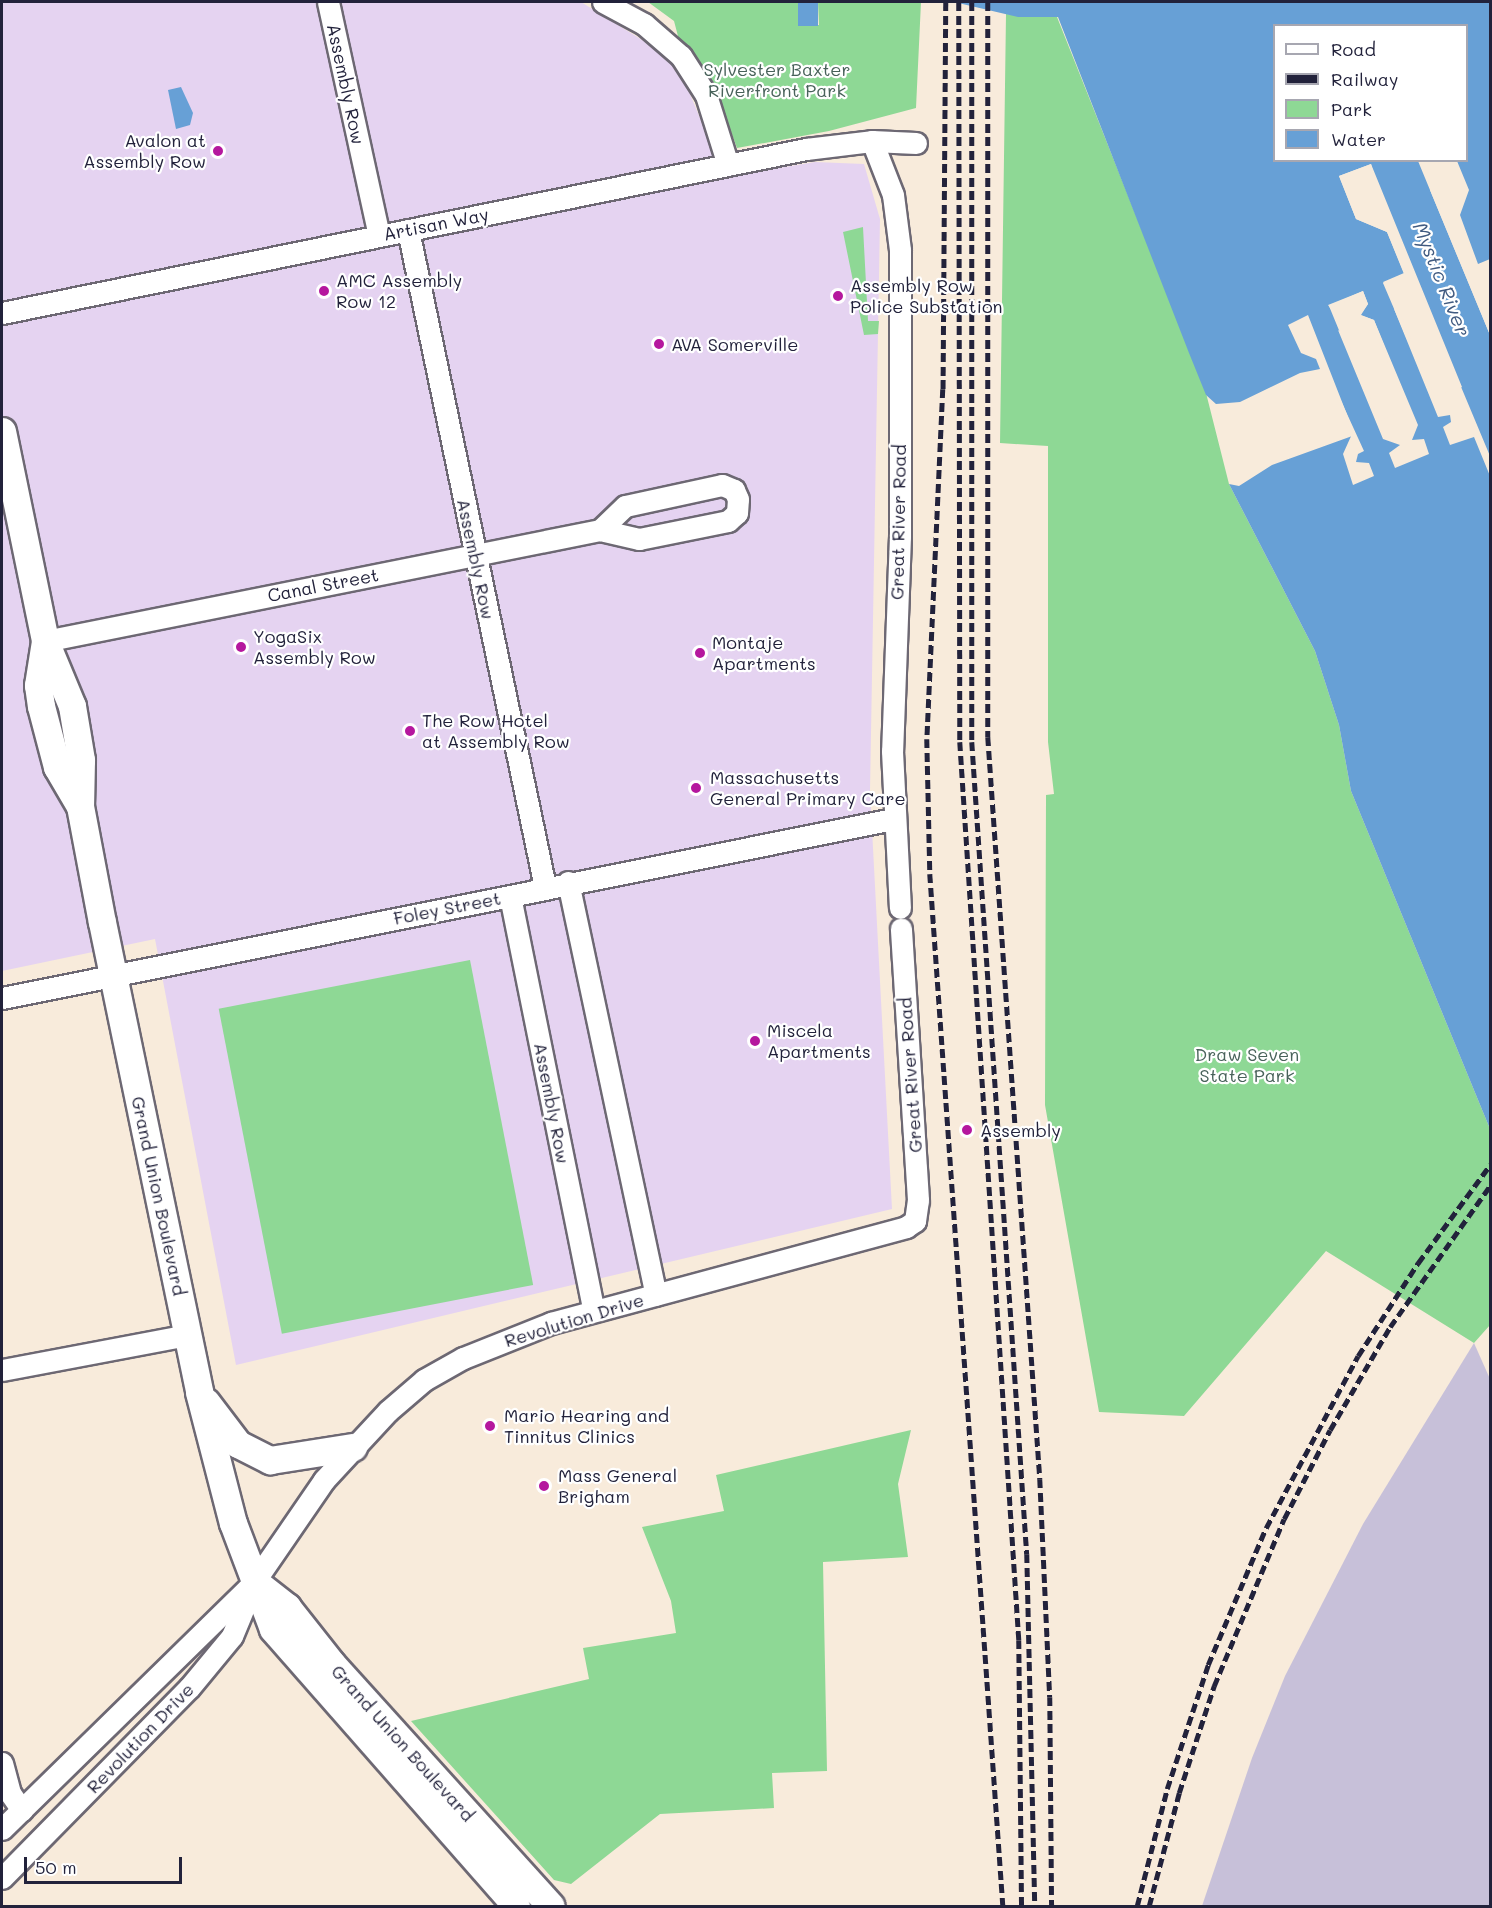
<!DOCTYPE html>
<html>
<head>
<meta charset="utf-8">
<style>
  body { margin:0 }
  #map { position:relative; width:1492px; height:1908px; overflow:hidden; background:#f8ebdb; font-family:Mali,sans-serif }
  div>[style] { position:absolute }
  .built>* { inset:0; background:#e5d3f1 }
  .industrial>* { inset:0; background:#c7c0d9 }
  .green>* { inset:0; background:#8ed895; transform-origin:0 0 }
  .water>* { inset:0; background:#67a0d6; transform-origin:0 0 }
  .pier>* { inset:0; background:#f8ebdb }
  .roads { filter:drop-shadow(2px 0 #6d6873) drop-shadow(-2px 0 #6d6873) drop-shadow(0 2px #6d6873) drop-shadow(0 -2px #6d6873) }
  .minor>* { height:21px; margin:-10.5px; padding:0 10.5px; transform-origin:10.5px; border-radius:10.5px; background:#fff }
  .tertiary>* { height:27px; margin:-13.5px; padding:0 13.5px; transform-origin:13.5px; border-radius:13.5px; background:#fff }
  .rail>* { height:4.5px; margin-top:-2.25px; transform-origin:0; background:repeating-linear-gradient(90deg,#22223b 0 9px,transparent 0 13.5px) }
  .dots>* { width:16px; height:16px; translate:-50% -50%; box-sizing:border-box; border:3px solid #fff; border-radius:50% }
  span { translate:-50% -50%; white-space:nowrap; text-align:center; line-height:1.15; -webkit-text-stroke:4.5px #fff; paint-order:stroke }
  .park-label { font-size:18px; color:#48625a }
  .street-label { font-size:18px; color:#22223b }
  .poi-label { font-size:18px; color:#22223b }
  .right { translate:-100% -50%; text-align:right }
  .left { translate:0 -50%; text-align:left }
  .water-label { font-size:20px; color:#415b81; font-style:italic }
  .frame { position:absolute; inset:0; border:3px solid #22223b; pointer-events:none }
  .legend { position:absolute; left:1273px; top:24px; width:195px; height:138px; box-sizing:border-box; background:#fff; border:2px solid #a7a7b1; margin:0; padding:8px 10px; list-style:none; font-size:18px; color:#22223b }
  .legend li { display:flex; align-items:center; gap:12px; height:30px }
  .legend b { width:30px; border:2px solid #a7a7b1 }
  .scale { position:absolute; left:24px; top:1857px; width:158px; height:27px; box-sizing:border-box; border:3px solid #22223b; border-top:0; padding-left:8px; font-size:18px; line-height:21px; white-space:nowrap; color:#22223b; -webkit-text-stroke:4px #fff; paint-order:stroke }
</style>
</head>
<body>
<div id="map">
  <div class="built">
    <i style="clip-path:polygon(2px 2px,581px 2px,676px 61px,725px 177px,815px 162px,864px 164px,880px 219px,870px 791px,892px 1209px,236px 1365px,155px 939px,2px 971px)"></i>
  </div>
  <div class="industrial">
    <i style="clip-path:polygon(1474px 1343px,1490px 1379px,1490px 1906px,1202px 1906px,1252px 1758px,1285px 1676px,1363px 1524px)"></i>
  </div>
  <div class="green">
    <i style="clip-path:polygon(648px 2px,798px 2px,799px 26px,819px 25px,818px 2px,921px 2px,916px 108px,829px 131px,737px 148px,715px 88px,679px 40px,674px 21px)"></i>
    <i style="clip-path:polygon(1006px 14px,1057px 17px,1205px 389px,1229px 484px,1315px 651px,1339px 725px,1351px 791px,1490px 1129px,1490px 1325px,1474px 1343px,1326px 1251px,1184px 1416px,1099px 1412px,1045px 1105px,1046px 795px,1054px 794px,1048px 742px,1048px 446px,1000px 443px)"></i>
    <i style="clip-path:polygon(863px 227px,868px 321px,879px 321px,878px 334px,864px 335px,843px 232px)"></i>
    <i style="left:470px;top:960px;width:331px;height:256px;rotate:79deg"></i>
    <i style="clip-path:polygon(911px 1430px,898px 1484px,908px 1557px,823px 1562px,827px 1771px,772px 1773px,774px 1808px,660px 1814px,571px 1884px,554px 1880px,411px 1721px,589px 1679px,583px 1648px,676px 1633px,671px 1601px,642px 1527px,724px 1511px,716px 1475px)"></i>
  </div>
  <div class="water">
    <i style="left:798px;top:2px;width:20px;height:24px"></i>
    <i style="clip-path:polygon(evenodd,954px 2px,1490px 2px,1490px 259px,1478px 264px,1460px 215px,1469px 190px,1457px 161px,1466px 160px,1466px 26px,1274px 26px,1274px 160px,1418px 161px,1490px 335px,1490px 1129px,1351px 791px,1339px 725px,1315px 651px,1229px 484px,1239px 486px,1272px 465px,1355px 435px,1308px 315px,1288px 325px,1301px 353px,1316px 359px,1320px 369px,1300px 373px,1240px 402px,1216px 404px,1206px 395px,1189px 353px,1058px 17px,1018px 17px,954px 2px,1371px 164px,1462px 387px,1433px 400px,1383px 283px,1404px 274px,1387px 232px,1356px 219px,1339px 176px,1371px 164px,954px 2px,1363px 291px,1368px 304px,1360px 315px,1374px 320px,1410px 411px,1378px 425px,1329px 306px,1363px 291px)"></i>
    <i style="clip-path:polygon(181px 87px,193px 113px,190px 125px,176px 129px,168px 90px)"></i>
  </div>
  <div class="pier">
    <i style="clip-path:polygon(1371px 164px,1376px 183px,1369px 168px,1343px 178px,1358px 216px,1390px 230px,1407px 274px,1387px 284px,1392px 296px,1383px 282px,1404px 273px,1387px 232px,1356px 219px,1339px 176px)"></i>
    <i style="clip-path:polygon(1432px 189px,1490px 327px,1490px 335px,1430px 190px)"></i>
    <i style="clip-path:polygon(1387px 210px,1490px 456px,1490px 476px,1474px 437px,1450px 445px,1443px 427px,1451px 422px,1450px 415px,1438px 417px,1394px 309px,1400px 312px,1435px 397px,1459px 386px)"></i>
    <i style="clip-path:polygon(1363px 291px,1368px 304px,1361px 315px,1374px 320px,1418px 425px,1412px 440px,1424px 439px,1429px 454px,1395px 468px,1389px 453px,1400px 445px,1383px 439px,1338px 330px,1345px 335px,1380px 421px,1407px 409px,1371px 322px,1358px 316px,1365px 303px,1362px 295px,1332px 307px,1337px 318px,1328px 305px)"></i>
    <i style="clip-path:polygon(1315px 344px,1364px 451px,1358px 454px,1356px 462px,1369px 463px,1374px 476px,1353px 485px,1343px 454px,1352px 434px)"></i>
  </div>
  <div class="roads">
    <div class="minor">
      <i style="left:328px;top:2px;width:239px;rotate:77.7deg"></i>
      <i style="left:603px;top:2px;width:47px;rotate:28.2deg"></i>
      <i style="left:644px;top:24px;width:49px;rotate:40.9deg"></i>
      <i style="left:681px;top:56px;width:46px;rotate:57.3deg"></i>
      <i style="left:706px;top:95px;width:73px;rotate:72.6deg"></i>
      <i style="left:872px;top:141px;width:58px;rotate:68.7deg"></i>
      <i style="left:893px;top:195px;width:55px;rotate:82.7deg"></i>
      <i style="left:900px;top:250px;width:286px;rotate:90deg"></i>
      <i style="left:900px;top:536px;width:215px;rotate:92.1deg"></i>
      <i style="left:892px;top:751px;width:157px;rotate:87.1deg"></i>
      <i style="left:408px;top:230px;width:671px;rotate:78.22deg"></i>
      <i style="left:2px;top:313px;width:821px;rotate:-11.53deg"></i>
      <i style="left:806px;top:149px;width:66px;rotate:-6.9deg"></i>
      <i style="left:872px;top:141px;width:44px;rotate:2.6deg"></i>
      <i style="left:45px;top:641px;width:566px;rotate:-11.31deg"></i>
      <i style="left:600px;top:530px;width:40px;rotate:13deg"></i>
      <i style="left:639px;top:539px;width:91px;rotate:-11.4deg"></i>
      <i style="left:728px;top:521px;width:12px;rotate:-42deg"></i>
      <i style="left:737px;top:513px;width:14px;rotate:-86deg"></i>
      <i style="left:738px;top:499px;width:10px;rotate:-114deg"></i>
      <i style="left:734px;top:490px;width:13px;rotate:-157deg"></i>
      <i style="left:722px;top:485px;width:99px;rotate:167.8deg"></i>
      <i style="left:625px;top:506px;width:35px;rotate:136deg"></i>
      <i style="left:568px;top:882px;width:422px;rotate:78deg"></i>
      <i style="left:510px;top:896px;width:423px;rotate:78.6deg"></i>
      <i style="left:2px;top:998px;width:909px;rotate:-11.36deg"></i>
      <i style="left:2px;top:1370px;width:189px;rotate:-10.7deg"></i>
      <i style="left:2px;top:1763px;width:31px;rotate:75deg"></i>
      <i style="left:10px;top:1793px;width:21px;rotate:55deg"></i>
      <i style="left:2px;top:1829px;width:353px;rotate:-44.4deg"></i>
      <i style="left:254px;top:1582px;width:124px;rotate:-55.5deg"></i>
      <i style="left:324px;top:1480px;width:94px;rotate:-47.2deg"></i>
      <i style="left:388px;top:1411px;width:48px;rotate:-40.7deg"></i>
      <i style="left:424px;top:1380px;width:45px;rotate:-29.4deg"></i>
      <i style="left:463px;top:1358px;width:95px;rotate:-21.7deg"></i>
      <i style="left:551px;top:1323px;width:368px;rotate:-15.1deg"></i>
      <i style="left:906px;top:1227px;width:11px;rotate:-34deg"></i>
      <i style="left:915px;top:1221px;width:21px;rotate:-82deg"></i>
      <i style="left:918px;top:1200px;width:272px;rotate:-93.6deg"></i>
      <i style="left:2px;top:1878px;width:267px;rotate:-45.5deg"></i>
      <i style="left:189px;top:1688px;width:67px;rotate:-50.4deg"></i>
      <i style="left:232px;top:1636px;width:52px;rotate:-67.4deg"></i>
    </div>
    <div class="tertiary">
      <i style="left:2px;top:431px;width:214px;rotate:78.4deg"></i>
      <i style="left:45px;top:641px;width:70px;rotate:67.4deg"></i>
      <i style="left:72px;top:706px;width:55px;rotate:80.5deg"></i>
      <i style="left:81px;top:760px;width:46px;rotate:91.2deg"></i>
      <i style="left:80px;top:806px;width:118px;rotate:79.3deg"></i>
      <i style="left:102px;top:922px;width:480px;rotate:78.3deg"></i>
      <i style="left:199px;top:1392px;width:135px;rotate:75.5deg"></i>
      <i style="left:233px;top:1523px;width:113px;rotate:69.3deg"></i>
      <i style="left:273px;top:1629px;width:368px;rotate:48.7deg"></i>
      <i style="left:45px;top:641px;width:45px;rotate:99deg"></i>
      <i style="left:38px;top:685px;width:21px;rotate:82deg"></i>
      <i style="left:41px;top:706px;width:63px;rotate:75.3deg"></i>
      <i style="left:57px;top:767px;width:45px;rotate:59.5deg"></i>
      <i style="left:206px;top:1402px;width:53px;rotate:52.7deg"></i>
      <i style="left:238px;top:1444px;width:36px;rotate:27deg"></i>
      <i style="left:270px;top:1460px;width:84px;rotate:-8.9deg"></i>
      <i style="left:255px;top:1582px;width:41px;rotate:38deg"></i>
      <i style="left:287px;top:1607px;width:73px;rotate:51.7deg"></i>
      <i style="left:332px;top:1664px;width:326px;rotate:47.9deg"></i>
    </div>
  </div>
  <div class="rail">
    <i style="left:946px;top:2px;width:387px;rotate:90.4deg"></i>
    <i style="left:943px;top:389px;width:350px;rotate:92.6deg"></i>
    <i style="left:927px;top:739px;width:135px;rotate:88.7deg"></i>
    <i style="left:930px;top:874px;width:1035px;rotate:85.95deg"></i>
    <i style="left:959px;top:2px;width:740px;rotate:89.92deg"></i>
    <i style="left:960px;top:742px;width:900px;rotate:86.24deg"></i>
    <i style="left:1019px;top:1640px;width:266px;rotate:89.4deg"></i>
    <i style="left:972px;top:2px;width:740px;rotate:90deg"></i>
    <i style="left:972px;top:742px;width:814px;rotate:86.13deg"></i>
    <i style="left:1027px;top:1554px;width:352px;rotate:88.7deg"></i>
    <i style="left:988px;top:2px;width:735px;rotate:90deg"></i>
    <i style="left:988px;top:737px;width:744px;rotate:85.99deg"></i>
    <i style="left:1040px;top:1479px;width:218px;rotate:87.4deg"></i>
    <i style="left:1050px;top:1697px;width:209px;rotate:89.5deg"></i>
    <i style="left:1137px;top:1906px;width:121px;rotate:-75.6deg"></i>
    <i style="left:1167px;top:1789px;width:131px;rotate:-71.7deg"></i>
    <i style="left:1208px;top:1665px;width:149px;rotate:-67.1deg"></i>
    <i style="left:1266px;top:1528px;width:195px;rotate:-61.9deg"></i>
    <i style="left:1358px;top:1356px;width:111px;rotate:-57.2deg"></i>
    <i style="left:1418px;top:1263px;width:122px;rotate:-53.7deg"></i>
    <i style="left:1149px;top:1906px;width:117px;rotate:-75.1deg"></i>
    <i style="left:1179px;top:1793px;width:113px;rotate:-71.9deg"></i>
    <i style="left:1214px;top:1686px;width:181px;rotate:-67.3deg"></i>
    <i style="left:1284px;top:1519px;width:100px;rotate:-62.7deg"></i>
    <i style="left:1330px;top:1430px;width:119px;rotate:-59.8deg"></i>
    <i style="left:1390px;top:1327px;width:173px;rotate:-54.7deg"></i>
  </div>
  <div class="dots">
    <i style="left:218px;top:151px;background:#b5179e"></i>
    <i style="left:324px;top:291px;background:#b5179e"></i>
    <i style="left:838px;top:296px;background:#b5179e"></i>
    <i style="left:659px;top:344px;background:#b5179e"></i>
    <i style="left:241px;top:647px;background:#b5179e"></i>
    <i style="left:700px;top:653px;background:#b5179e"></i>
    <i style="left:410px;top:731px;background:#b5179e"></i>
    <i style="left:696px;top:788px;background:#b5179e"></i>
    <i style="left:755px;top:1041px;background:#b5179e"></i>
    <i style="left:967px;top:1130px;background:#b5179e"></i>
    <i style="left:490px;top:1426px;background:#b5179e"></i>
    <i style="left:544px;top:1486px;background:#b5179e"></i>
  </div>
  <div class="park-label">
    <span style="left:777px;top:80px">Sylvester Baxter<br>Riverfront Park</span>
    <span style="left:1247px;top:1065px">Draw Seven<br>State Park</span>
  </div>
  <div class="street-label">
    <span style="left:346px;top:84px;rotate:78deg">Assembly Row</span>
    <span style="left:436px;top:224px;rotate:-11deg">Artisan Way</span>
    <span style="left:898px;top:522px;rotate:-89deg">Great River Road</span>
    <span style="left:476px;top:559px;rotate:78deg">Assembly Row</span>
    <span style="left:323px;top:585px;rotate:-11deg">Canal Street</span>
    <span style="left:447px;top:908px;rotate:-11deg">Foley Street</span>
    <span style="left:910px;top:1075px;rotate:-94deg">Great River Road</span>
    <span style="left:552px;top:1103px;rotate:79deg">Assembly Row</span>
    <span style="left:159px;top:1196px;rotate:78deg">Grand Union Boulevard</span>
    <span style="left:574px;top:1320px;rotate:-17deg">Revolution Drive</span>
    <span style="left:140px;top:1738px;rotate:-46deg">Revolution Drive</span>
    <span style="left:403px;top:1743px;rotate:48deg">Grand Union Boulevard</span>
  </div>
  <div class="poi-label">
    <span class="right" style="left:206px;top:151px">Avalon at<br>Assembly Row</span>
    <span class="left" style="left:336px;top:291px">AMC Assembly<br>Row 12</span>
    <span class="left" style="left:850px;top:296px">Assembly Row<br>Police Substation</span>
    <span class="left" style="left:671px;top:344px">AVA Somerville</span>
    <span class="left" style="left:253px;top:647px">YogaSix<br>Assembly Row</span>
    <span class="left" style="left:712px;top:653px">Montaje<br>Apartments</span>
    <span class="left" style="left:422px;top:731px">The Row Hotel<br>at Assembly Row</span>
    <span class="left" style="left:710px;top:788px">Massachusetts<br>General Primary Care</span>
    <span class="left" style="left:767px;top:1041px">Miscela<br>Apartments</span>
    <span class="left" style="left:980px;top:1130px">Assembly</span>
    <span class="left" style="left:504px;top:1426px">Mario Hearing and<br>Tinnitus Clinics</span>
    <span class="left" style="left:558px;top:1486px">Mass General<br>Brigham</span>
  </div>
  <div class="water-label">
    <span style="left:1442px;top:279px;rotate:68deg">Mystic River</span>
  </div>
  <div class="frame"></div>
  <ul class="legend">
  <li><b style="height:8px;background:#fff"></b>Road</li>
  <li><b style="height:8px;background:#22223b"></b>Railway</li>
  <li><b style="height:16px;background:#8ed895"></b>Park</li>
  <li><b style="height:16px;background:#67a0d6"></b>Water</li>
  </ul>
  <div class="scale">50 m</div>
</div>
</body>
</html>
